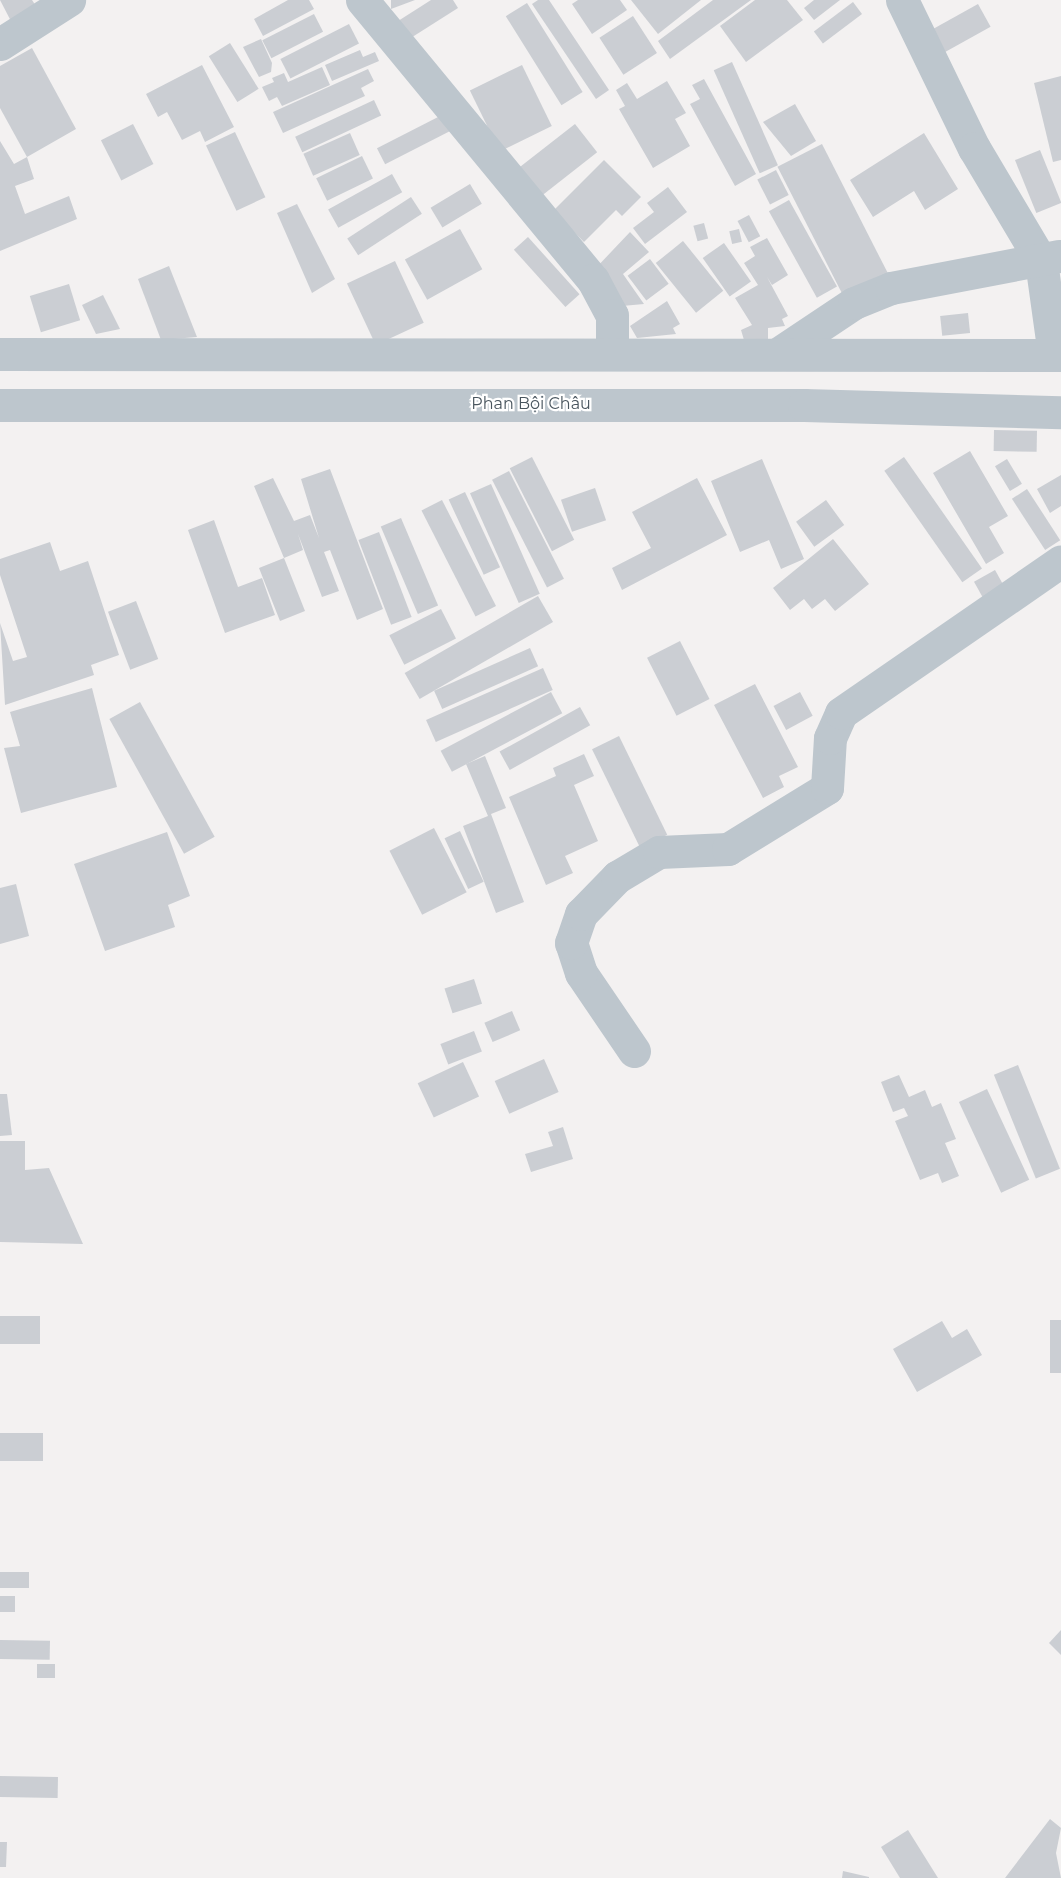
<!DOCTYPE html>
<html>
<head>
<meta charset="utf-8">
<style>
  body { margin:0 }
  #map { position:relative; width:1061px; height:1878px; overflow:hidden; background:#f3f1f1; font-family:Montserrat,sans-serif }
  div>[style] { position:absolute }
  .building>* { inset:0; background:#cbced3; transform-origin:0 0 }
  .minor>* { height:33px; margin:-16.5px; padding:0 16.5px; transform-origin:16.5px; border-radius:16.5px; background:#bdc6cd }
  span { translate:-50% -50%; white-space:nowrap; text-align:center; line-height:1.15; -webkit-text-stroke:4.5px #fff; paint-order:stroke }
  .street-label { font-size:16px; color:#49555e }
</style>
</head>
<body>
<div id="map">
  <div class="building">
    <i style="clip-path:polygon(0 0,32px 0,38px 9px,13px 25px)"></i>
    <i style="clip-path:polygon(288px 0,309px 0,314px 9px,263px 36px,254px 19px)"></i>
    <i style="clip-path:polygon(391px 0,415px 0,391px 9px)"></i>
    <i style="clip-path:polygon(431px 0,453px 0,458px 8px,406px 41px,395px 23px)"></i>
    <i style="clip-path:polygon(538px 0,549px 0,609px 90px,596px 99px,532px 4px)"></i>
    <i style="clip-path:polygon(578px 0,620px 0,627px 10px,592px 34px,572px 4px)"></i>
    <i style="clip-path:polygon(631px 0,701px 0,658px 34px)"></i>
    <i style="clip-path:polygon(713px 0,751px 0,670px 59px,658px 41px)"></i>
    <i style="clip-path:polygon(755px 0,787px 0,803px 20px,746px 62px,720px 26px)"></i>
    <i style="clip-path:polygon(814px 0,840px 0,814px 20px,804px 8px)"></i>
    <i style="left:853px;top:2px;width:15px;height:49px;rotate:53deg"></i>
    <i style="left:527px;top:3px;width:105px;height:25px;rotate:58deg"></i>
    <i style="left:978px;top:4px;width:26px;height:54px;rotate:61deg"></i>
    <i style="left:314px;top:14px;width:20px;height:58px;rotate:63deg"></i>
    <i style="left:633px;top:16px;width:44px;height:40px;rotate:57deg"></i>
    <i style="left:349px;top:24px;width:22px;height:77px;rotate:63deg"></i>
    <i style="clip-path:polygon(261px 39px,272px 63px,271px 72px,259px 77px,243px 47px)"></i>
    <i style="left:230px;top:43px;width:54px;height:25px;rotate:58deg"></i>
    <i style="clip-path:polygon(32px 48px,76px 129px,27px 157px,0 108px,0 66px)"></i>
    <i style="clip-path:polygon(360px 50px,363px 57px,375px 52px,379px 61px,332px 81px,325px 65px)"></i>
    <i style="left:732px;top:62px;width:113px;height:20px;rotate:66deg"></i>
    <i style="clip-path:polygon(202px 65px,234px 127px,205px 142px,200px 131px,182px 140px,167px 112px,158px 117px,146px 94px)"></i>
    <i style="left:522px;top:65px;width:68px;height:58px;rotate:64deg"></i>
    <i style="clip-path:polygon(322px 67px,330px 85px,282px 106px,277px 97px,269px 101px,262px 87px,274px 82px,272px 78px,284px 73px,288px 82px)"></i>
    <i style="clip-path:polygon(368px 69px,374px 81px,361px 88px,365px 96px,283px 133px,273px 112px)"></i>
    <i style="clip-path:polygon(1061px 76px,1061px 160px,1053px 162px,1034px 83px)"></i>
    <i style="clip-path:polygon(704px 79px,756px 174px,735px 186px,690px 104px,700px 99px,692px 85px)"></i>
    <i style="clip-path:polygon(667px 81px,686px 113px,675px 119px,690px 146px,653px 168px,619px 109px,625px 106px,616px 90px,627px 83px,637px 99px)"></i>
    <i style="left:374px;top:100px;width:17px;height:87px;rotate:65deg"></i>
    <i style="clip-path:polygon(795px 104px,816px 141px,791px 156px,763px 122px)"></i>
    <i style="left:442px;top:115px;width:18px;height:73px;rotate:63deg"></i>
    <i style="left:133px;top:124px;width:45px;height:36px;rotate:63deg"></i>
    <i style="left:575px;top:124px;width:36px;height:74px;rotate:52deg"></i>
    <i style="left:235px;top:132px;width:72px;height:32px;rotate:65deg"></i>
    <i style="left:350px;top:133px;width:24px;height:51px;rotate:66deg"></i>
    <i style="clip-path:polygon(924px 133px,958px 189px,925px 210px,914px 191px,873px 217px,850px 180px)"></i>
    <i style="clip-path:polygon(0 141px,14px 164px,27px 157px,34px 179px,15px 186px,25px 214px,69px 196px,77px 219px,0 251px)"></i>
    <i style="left:822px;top:144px;width:146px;height:50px;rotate:63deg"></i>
    <i style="left:1040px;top:150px;width:57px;height:27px;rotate:68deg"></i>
    <i style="left:362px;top:156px;width:25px;height:51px;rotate:64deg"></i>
    <i style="clip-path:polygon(604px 160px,641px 197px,622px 216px,616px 210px,584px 242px,553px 211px)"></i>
    <i style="left:776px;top:170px;width:28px;height:21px;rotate:63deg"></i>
    <i style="left:392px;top:174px;width:21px;height:73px;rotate:61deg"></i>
    <i style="left:470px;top:184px;width:23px;height:46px;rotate:59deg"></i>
    <i style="clip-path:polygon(668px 187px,687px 212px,645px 244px,633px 228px,654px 212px,647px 203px)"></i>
    <i style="left:411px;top:197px;width:20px;height:76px;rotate:57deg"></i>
    <i style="left:789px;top:200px;width:99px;height:23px;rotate:61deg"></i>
    <i style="clip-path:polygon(297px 204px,335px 279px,312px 293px,277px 213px)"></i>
    <i style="left:749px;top:215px;width:24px;height:13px;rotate:62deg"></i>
    <i style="left:704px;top:223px;width:16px;height:11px;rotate:75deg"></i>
    <i style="left:460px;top:229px;width:46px;height:63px;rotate:61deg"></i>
    <i style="left:739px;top:229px;width:13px;height:10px;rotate:77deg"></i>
    <i style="clip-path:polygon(630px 232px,649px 252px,623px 274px,644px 304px,622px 306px,594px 270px)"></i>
    <i style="left:528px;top:237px;width:77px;height:19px;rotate:48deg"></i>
    <i style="clip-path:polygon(767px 238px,788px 275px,772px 285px,767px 277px,788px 316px,782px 319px,785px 326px,768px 328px,768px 349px,747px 350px,741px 330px,752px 325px,735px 298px,758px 285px,744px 263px,755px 256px,750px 247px)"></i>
    <i style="left:683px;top:241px;width:64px;height:35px;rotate:51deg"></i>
    <i style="left:724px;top:243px;width:47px;height:26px;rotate:55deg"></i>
    <i style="left:650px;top:259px;width:31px;height:28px;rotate:53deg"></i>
    <i style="left:395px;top:261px;width:68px;height:53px;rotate:65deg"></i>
    <i style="clip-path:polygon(169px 266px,197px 337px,161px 340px,138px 279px)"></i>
    <i style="left:69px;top:284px;width:38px;height:41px;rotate:73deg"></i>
    <i style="clip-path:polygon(103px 295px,120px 329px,96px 334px,82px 305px)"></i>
    <i style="clip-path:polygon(667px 301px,680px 324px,673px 328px,676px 334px,637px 338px,630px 326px)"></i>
    <i style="left:968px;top:313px;width:20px;height:28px;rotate:84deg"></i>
    <i style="left:994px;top:430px;width:43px;height:21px;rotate:1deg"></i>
    <i style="clip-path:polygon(970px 451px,1008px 516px,989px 527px,1004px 553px,986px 564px,933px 473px)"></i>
    <i style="left:532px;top:457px;width:93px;height:25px;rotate:63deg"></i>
    <i style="left:904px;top:457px;width:136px;height:24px;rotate:55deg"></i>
    <i style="clip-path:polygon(762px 459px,804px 559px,781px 569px,769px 540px,740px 552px,711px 481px)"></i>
    <i style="left:1007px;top:459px;width:29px;height:14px;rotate:59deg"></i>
    <i style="clip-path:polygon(330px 469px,383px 609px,357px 620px,330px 550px,324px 552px,339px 591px,322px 597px,298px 534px,303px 550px,284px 558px,305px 611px,280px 621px,259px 568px,284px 558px,254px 486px,273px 478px,294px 521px,310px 515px,319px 538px,301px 479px)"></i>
    <i style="left:509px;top:471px;width:121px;height:19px;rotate:63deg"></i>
    <i style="clip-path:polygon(1061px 475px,1061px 506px,1050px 513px,1037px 489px)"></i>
    <i style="clip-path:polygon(697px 478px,727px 535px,622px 590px,612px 568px,651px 548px,632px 512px)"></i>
    <i style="left:491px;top:484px;width:120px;height:23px;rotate:66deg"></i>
    <i style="left:595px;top:488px;width:34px;height:36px;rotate:71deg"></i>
    <i style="left:1027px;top:489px;width:61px;height:18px;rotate:57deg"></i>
    <i style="left:465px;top:492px;width:83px;height:18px;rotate:65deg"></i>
    <i style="left:442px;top:500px;width:119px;height:23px;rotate:63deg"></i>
    <i style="left:826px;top:500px;width:31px;height:37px;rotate:54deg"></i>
    <i style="left:401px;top:518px;width:95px;height:22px;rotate:67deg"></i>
    <i style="clip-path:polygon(214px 520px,238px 587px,262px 578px,275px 615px,225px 633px,188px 530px)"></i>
    <i style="left:379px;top:532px;width:91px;height:22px;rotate:69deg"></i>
    <i style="clip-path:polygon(833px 539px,869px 584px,835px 611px,825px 599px,812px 609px,804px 599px,790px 610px,773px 588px)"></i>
    <i style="clip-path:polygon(50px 542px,60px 571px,88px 561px,119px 655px,91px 665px,94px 675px,5px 705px,0 623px,13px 661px,27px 657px,0 575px,0 559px)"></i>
    <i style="left:995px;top:570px;width:23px;height:24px;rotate:61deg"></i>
    <i style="left:538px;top:596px;width:30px;height:154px;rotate:60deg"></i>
    <i style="left:136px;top:601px;width:62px;height:30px;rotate:69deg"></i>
    <i style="left:441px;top:609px;width:33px;height:58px;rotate:63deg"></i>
    <i style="left:680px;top:641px;width:65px;height:37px;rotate:63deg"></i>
    <i style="left:530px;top:648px;width:20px;height:105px;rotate:66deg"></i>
    <i style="left:543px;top:668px;width:24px;height:128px;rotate:66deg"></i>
    <i style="clip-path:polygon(755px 684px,798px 767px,779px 776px,784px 787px,763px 798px,714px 705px)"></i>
    <i style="clip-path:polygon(92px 688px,117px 787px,21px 813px,4px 748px,20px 746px,10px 712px)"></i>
    <i style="left:551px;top:692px;width:24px;height:125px;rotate:62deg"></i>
    <i style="left:800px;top:692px;width:27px;height:30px;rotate:62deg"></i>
    <i style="left:140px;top:702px;width:154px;height:35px;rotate:61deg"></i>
    <i style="left:580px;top:707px;width:21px;height:92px;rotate:61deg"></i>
    <i style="left:619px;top:736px;width:110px;height:30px;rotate:64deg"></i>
    <i style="clip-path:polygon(584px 754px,594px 776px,574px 785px,598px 841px,565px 856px,573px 873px,546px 885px,509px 797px,556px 776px,553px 768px)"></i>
    <i style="clip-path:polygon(485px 756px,506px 808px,491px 814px,524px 902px,496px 913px,463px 826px,488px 816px,466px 764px)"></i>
    <i style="left:434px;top:828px;width:72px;height:50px;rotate:63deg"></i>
    <i style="left:460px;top:831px;width:56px;height:17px;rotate:65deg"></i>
    <i style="clip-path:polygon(167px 832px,190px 896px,168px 905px,175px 927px,105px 951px,74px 864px)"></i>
    <i style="clip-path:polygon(16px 884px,29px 936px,0 944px,0 888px)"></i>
    <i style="left:474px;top:979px;width:26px;height:31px;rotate:72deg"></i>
    <i style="left:512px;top:1011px;width:21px;height:30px;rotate:67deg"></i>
    <i style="left:474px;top:1031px;width:22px;height:36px;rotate:69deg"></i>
    <i style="left:544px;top:1059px;width:36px;height:54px;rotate:66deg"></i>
    <i style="left:463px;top:1062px;width:38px;height:50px;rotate:65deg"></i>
    <i style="left:1018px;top:1065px;width:112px;height:26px;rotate:68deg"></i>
    <i style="clip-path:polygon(899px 1075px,909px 1097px,925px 1090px,932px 1107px,941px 1103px,956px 1139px,945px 1143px,959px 1176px,942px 1183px,938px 1173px,920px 1180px,895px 1121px,908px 1116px,904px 1108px,893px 1112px,881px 1082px)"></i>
    <i style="left:987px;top:1089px;width:100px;height:31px;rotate:65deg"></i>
    <i style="clip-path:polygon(0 1094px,7px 1094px,12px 1135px,0 1136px)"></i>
    <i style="clip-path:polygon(563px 1127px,573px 1159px,531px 1172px,525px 1154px,553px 1146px,548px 1132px)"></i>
    <i style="clip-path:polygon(0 1141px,25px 1141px,25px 1170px,49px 1168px,83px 1244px,0 1242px)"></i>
    <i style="left:40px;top:1316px;width:28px;height:40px;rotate:90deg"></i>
    <i style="left:1050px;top:1320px;width:11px;height:53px"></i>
    <i style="clip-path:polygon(942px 1321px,952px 1338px,967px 1329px,982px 1355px,917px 1392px,893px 1349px)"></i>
    <i style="left:0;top:1433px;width:43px;height:28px"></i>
    <i style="left:0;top:1572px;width:29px;height:16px"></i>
    <i style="left:0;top:1596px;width:15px;height:16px"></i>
    <i style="clip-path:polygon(1061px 1630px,1061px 1655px,1049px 1643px)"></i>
    <i style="left:0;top:1640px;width:50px;height:19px;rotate:1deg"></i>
    <i style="left:37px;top:1664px;width:18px;height:14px"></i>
    <i style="left:0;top:1776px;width:58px;height:21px;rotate:1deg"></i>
    <i style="clip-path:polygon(1050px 1819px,1061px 1828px,1056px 1853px,1061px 1878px,1005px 1878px)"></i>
    <i style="clip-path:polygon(908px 1830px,938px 1878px,900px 1878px,881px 1847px)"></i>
    <i style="clip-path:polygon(0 1842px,7px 1842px,6px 1867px,0 1867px)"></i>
    <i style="clip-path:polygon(843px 1871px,869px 1877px,869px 1878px,842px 1878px)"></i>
  </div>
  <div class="minor">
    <i style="left:362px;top:0;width:363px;rotate:50.5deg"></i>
    <i style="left:593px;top:280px;width:40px;rotate:62deg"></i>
    <i style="left:612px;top:315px;width:37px;rotate:90deg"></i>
    <i style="left:902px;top:0;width:165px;rotate:64.1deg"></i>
    <i style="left:974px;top:148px;width:131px;rotate:59.3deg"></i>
    <i style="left:1041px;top:261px;width:95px;rotate:82.1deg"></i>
    <i style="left:0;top:44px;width:82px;rotate:-32.5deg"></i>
    <i style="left:779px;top:353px;width:90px;rotate:-33.7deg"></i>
    <i style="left:854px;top:303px;width:40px;rotate:-22deg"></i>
    <i style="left:891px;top:288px;width:171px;rotate:-10.8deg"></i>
    <i style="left:0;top:354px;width:1061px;rotate:0.05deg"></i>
    <i style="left:0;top:405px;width:804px"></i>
    <i style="left:804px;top:405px;width:257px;rotate:1.6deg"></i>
    <i style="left:634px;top:1051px;width:94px;rotate:-124.2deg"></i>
    <i style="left:581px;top:973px;width:32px;rotate:-108deg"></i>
    <i style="left:571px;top:943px;width:31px;rotate:-71deg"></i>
    <i style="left:581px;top:914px;width:52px;rotate:-45.8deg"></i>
    <i style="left:617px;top:877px;width:49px;rotate:-30.8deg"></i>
    <i style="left:659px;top:852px;width:69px;rotate:-2.5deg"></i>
    <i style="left:728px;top:849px;width:116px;rotate:-31.6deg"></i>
    <i style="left:827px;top:788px;width:50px;rotate:-86.6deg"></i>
    <i style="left:830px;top:738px;width:27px;rotate:-66deg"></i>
    <i style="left:841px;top:713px;width:267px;rotate:-34.6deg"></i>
  </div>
  <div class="street-label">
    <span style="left:531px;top:404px">Phan Bội Châu</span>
  </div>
</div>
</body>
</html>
